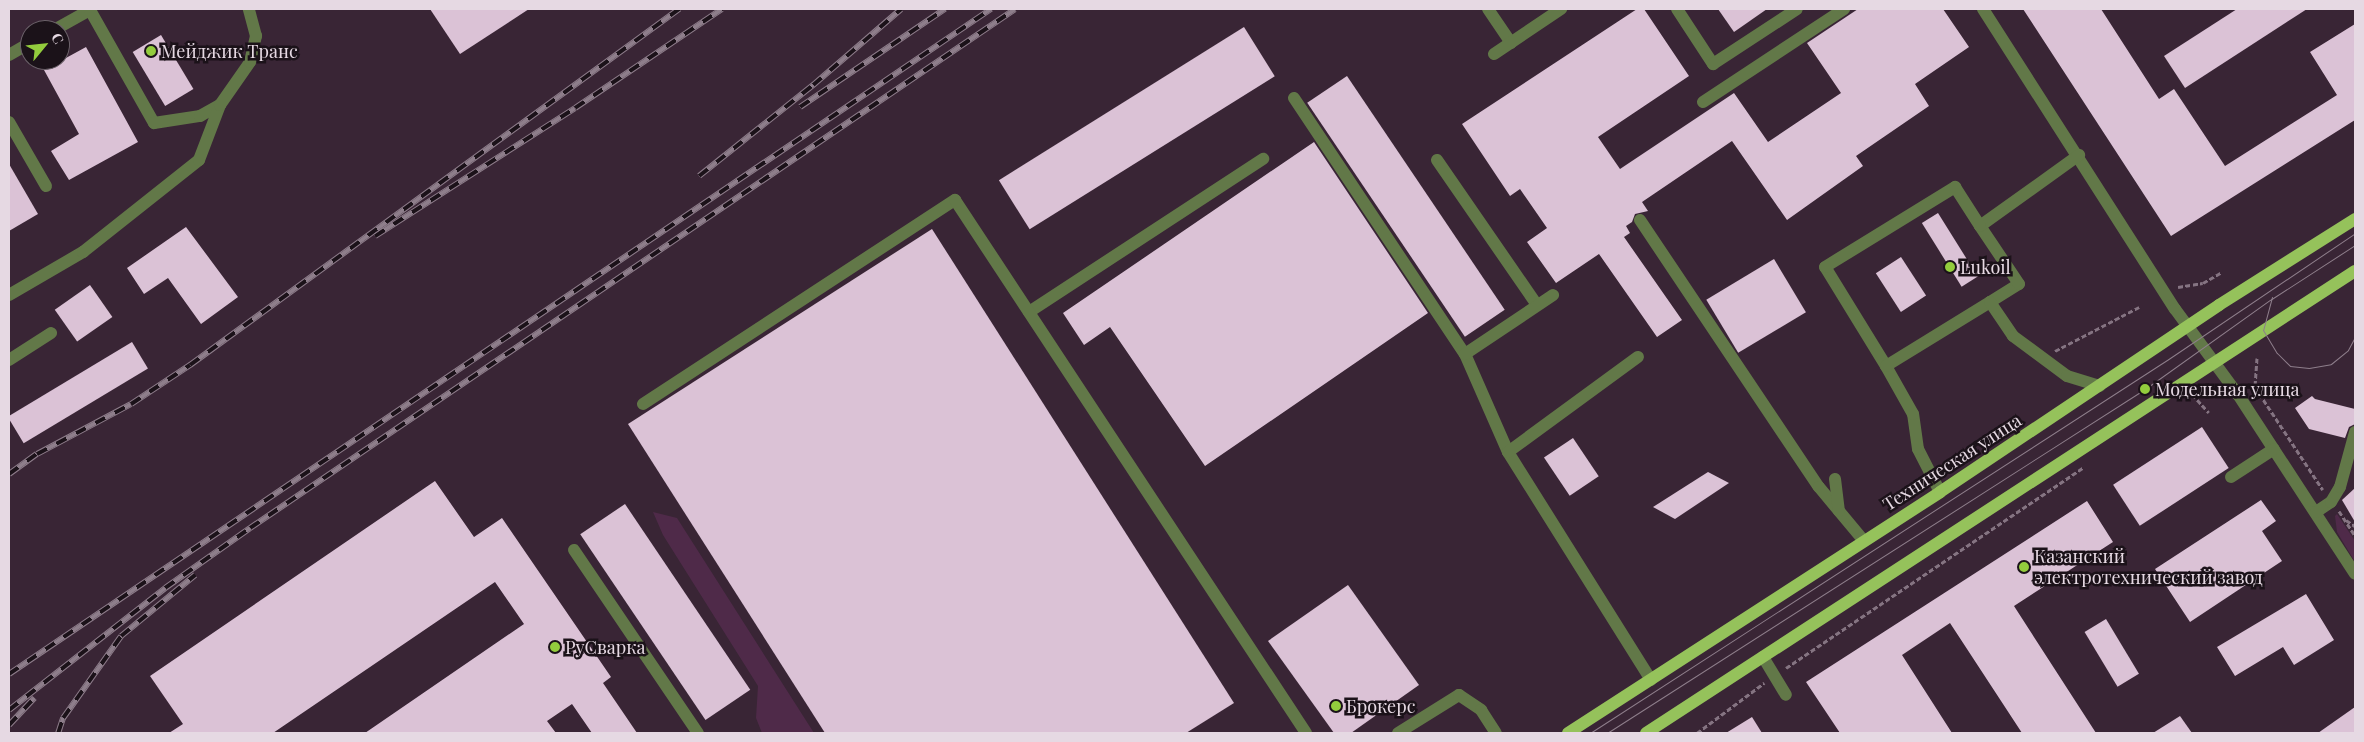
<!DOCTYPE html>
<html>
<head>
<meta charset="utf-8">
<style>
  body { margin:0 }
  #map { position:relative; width:2364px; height:742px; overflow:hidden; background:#392535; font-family:"Playfair Display",serif }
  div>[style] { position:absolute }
  .green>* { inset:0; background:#4f2a49 }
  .building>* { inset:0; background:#dbc2d6; transform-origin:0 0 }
  .path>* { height:3px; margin-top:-1.5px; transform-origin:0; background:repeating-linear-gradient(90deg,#857482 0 5px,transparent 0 7.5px) }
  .minor>* { height:12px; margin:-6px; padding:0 6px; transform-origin:6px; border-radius:6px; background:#627848 }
  .major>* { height:12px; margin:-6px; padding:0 6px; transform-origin:6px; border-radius:6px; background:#95c25b }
  .tram>* { height:1px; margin:-0.5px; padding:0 0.5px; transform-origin:0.5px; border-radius:0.5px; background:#8e7e8b }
  .rail>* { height:5.5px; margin-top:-2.75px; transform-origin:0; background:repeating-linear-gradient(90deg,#1b1219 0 11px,#8e7e8b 0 22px); box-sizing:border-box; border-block:1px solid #8e7e8b }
  .dots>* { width:14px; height:14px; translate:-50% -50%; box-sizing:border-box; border:2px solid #1b1219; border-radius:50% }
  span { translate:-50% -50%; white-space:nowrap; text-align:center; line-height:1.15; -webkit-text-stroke:5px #1b1219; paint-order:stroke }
  .poi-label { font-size:18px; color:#e6d9e3 }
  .left { translate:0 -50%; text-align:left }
  .street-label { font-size:18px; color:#e6d9e3 }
  .frame { position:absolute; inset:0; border:10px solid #e6d9e3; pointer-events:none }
  .north { position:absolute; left:20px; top:20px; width:50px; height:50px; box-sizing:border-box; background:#1b1219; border:1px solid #6c626a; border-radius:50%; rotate:62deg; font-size:14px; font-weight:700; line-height:20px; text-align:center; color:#e6d9e3 }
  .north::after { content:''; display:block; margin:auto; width:18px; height:22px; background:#93cc3d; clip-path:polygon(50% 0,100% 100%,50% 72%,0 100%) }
</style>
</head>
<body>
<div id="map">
  <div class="green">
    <i style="clip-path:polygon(653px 512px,677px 518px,814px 733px,762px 733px,756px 718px,758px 686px,663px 535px)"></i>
    <i style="clip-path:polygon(2337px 514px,2355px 541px,2355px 562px,2337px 532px,2335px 516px)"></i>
  </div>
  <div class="building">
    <i style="clip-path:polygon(430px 9px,529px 9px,460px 54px)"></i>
    <i style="clip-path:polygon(1637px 9px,1644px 9px,1689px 76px,1598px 137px,1620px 169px,1734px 93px,1768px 142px,1841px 93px,1807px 43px,1858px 9px,1943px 9px,1969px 47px,1915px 84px,1929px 106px,1856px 156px,1863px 166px,1787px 220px,1732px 141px,1642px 202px,1648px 211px,1635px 214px,1632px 222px,1626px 226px,1630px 233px,1624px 237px,1682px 320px,1657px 337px,1599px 254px,1556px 283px,1527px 242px,1547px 228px,1520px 189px,1510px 196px,1462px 124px)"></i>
    <i style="clip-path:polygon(1718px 9px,1767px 9px,1734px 32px)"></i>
    <i style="clip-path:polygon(2023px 9px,2101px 9px,2159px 99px,2174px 89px,2225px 166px,2337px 95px,2310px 52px,2355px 24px,2355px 120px,2171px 236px)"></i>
    <i style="clip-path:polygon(2237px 9px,2307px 9px,2185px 88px,2164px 56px)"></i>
    <i style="left:1244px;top:27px;width:58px;height:289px;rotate:58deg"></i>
    <i style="left:161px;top:35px;width:63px;height:33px;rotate:59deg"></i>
    <i style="clip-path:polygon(86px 47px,138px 142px,69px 180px,51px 151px,79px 134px,44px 70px)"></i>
    <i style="left:1347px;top:76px;width:282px;height:48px;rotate:56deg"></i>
    <i style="clip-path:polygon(1314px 142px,1428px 313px,1205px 466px,1110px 327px,1084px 345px,1063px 313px)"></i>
    <i style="clip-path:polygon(9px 164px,38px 214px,9px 231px)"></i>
    <i style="left:1938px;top:213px;width:75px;height:19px;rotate:58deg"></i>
    <i style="clip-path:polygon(186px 227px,238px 297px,201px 324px,168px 278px,144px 294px,127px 268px)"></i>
    <i style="clip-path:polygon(932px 229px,1234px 703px,1186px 733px,825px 733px,628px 424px)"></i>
    <i style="left:1901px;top:257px;width:46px;height:30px;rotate:57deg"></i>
    <i style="left:1774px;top:259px;width:62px;height:79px;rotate:59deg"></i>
    <i style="left:90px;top:285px;width:39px;height:43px;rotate:55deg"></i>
    <i style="left:132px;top:342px;width:31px;height:145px;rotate:59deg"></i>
    <i style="clip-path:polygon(2312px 396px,2315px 399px,2355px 409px,2355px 424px,2349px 427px,2345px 438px,2309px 429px,2295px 408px)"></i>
    <i style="left:2202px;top:427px;width:49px;height:106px;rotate:57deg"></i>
    <i style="left:1573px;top:438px;width:46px;height:35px;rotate:56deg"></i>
    <i style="clip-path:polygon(1708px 472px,1729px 483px,1675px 519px,1653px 507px)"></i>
    <i style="clip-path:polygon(435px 481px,474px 537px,502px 518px,611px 677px,603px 683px,637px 733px,592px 733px,572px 704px,547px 721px,556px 733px,365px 733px,524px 624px,495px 582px,273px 733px,169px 733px,183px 724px,150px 676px)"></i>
    <i style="clip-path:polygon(2355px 488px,2355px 522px,2342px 500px)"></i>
    <i style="clip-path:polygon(2261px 500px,2276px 521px,2262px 531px,2282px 561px,2190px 622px,2155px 569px)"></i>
    <i style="clip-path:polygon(2087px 501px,2113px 542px,2014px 606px,2096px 733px,2022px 733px,1950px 623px,1902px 655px,1952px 733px,1840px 733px,1806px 682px)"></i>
    <i style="left:625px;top:504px;width:224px;height:54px;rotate:56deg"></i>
    <i style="clip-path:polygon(1348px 585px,1419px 685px,1351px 733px,1334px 733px,1268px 641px)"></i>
    <i style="clip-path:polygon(2306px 594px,2334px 640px,2294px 665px,2283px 647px,2235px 676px,2217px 647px)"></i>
    <i style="left:2106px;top:619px;width:64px;height:25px;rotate:59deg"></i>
    <i style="clip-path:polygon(2355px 707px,2355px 733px,2318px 733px)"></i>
    <i style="clip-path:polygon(2180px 716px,2192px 733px,2153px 733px)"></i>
    <i style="clip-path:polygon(1752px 717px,1762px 733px,1726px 733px)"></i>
  </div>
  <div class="path">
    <i style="left:2178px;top:287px;width:25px;rotate:-9deg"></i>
    <i style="left:2203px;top:283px;width:22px;rotate:-30deg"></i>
    <i style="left:2055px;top:351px;width:95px;rotate:-27.6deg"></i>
    <i style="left:2257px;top:358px;width:29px;rotate:94deg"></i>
    <i style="left:2255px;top:387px;width:123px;rotate:56.6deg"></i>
    <i style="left:2192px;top:394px;width:25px;rotate:48deg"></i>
    <i style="left:2339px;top:511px;width:30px;rotate:57deg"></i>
    <i style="left:2346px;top:520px;width:11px;rotate:34deg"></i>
    <i style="left:1786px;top:668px;width:359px;rotate:-34deg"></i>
    <i style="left:1697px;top:733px;width:84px;rotate:-36.7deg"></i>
  </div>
  <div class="minor">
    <i style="left:1488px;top:9px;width:41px;rotate:55.9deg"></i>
    <i style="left:1677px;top:9px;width:66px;rotate:56.8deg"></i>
    <i style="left:1713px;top:64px;width:100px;rotate:-33.2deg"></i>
    <i style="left:1983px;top:9px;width:356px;rotate:57.4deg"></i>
    <i style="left:2175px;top:309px;width:108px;rotate:53.7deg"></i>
    <i style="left:2239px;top:396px;width:212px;rotate:56.9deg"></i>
    <i style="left:54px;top:30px;width:41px;rotate:-29.1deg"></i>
    <i style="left:90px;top:10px;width:130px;rotate:60.5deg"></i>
    <i style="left:154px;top:123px;width:47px;rotate:-8.7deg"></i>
    <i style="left:200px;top:116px;width:23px;rotate:-29deg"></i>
    <i style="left:1494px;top:54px;width:81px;rotate:-33.9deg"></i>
    <i style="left:9px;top:55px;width:24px;rotate:-30deg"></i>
    <i style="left:1294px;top:98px;width:308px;rotate:56.3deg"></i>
    <i style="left:1465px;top:354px;width:107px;rotate:66.3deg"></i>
    <i style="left:1508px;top:452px;width:269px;rotate:57.9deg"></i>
    <i style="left:1703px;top:102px;width:169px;rotate:-33.4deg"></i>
    <i style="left:9px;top:122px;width:74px;rotate:60deg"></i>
    <i style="left:1437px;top:160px;width:176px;rotate:55.4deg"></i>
    <i style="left:1640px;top:220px;width:321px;rotate:56.2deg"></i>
    <i style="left:1819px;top:487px;width:70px;rotate:50.2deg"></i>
    <i style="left:9px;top:295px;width:86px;rotate:-30.2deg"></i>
    <i style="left:83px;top:252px;width:148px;rotate:-38.4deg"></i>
    <i style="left:199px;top:160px;width:59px;rotate:-69.1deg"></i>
    <i style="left:220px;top:105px;width:52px;rotate:-55.1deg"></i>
    <i style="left:250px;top:62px;width:27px;rotate:-77deg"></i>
    <i style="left:256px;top:36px;width:28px;rotate:-105deg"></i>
    <i style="left:1990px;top:302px;width:34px;rotate:-32deg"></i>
    <i style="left:2019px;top:284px;width:70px;rotate:-123.9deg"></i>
    <i style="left:1980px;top:226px;width:122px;rotate:-35.6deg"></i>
    <i style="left:1029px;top:312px;width:280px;rotate:-33.2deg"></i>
    <i style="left:1465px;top:354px;width:106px;rotate:-33.8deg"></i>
    <i style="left:9px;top:360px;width:50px;rotate:-32.7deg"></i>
    <i style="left:1886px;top:366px;width:116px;rotate:-121.6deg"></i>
    <i style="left:1825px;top:267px;width:153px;rotate:-31.6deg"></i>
    <i style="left:1955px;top:187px;width:46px;rotate:57.3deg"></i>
    <i style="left:643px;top:404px;width:373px;rotate:-33.2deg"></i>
    <i style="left:955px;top:200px;width:638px;rotate:56.63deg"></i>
    <i style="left:1508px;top:452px;width:161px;rotate:-36.2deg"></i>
    <i style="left:2231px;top:477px;width:51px;rotate:-33.1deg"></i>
    <i style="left:1835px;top:479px;width:32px;rotate:83deg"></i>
    <i style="left:1940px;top:492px;width:48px;rotate:-117.1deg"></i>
    <i style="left:1918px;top:449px;width:35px;rotate:-98deg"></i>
    <i style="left:1913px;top:414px;width:55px;rotate:-119.4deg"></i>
    <i style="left:1886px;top:366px;width:122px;rotate:-31.6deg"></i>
    <i style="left:1990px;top:302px;width:41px;rotate:55.9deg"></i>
    <i style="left:2013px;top:336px;width:67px;rotate:36.5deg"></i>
    <i style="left:2067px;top:376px;width:34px;rotate:17deg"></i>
    <i style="left:2316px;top:512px;width:18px;rotate:-34deg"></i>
    <i style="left:2331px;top:502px;width:17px;rotate:-59deg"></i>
    <i style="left:2340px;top:487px;width:57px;rotate:-74.7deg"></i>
    <i style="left:574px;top:550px;width:221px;rotate:55.9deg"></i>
    <i style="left:1763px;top:657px;width:44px;rotate:58.8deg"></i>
    <i style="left:1398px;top:733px;width:72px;rotate:-31.9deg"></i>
    <i style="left:1459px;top:695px;width:27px;rotate:34deg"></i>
    <i style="left:1481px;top:710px;width:27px;rotate:57deg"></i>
  </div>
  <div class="major">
    <i style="left:1568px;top:733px;width:443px;rotate:-32.9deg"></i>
    <i style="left:1940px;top:492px;width:336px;rotate:-33.8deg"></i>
    <i style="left:2219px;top:305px;width:161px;rotate:-32.3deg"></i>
    <i style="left:1646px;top:733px;width:846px;rotate:-33.09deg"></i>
  </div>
  <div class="tram">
    <i style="left:2272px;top:297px;width:34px;rotate:105deg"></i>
    <i style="left:2263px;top:330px;width:27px;rotate:59deg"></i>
    <i style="left:2277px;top:353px;width:18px;rotate:45deg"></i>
    <i style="left:2290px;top:366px;width:19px;rotate:6deg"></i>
    <i style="left:2309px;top:368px;width:22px;rotate:-10deg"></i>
    <i style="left:2331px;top:364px;width:22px;rotate:-39deg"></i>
    <i style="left:2348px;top:350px;width:15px;rotate:-62deg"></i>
    <i style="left:1590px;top:733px;width:687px;rotate:-32.88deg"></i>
    <i style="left:2167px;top:360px;width:227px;rotate:-34deg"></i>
    <i style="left:1607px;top:733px;width:639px;rotate:-32.6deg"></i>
    <i style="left:2145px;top:389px;width:153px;rotate:-35.5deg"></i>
    <i style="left:2270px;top:300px;width:101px;rotate:-32.9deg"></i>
  </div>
  <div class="rail">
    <i style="left:800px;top:107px;width:175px;rotate:-34.1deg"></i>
    <i style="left:699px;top:176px;width:146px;rotate:-38.6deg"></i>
    <i style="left:813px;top:85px;width:116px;rotate:-40.8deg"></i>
    <i style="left:375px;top:236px;width:237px;rotate:-32.6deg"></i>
    <i style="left:575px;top:108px;width:177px;rotate:-34deg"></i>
    <i style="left:9px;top:474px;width:34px;rotate:-36deg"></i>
    <i style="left:37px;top:454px;width:106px;rotate:-28deg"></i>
    <i style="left:131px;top:404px;width:71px;rotate:-33.5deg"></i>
    <i style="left:190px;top:365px;width:605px;rotate:-36.06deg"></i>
    <i style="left:9px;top:674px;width:1186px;rotate:-34.11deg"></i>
    <i style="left:9px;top:710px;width:198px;rotate:-38deg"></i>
    <i style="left:165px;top:588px;width:104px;rotate:-35.2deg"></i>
    <i style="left:250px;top:528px;width:924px;rotate:-34.15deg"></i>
    <i style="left:9px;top:725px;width:37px;rotate:-47deg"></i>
    <i style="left:58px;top:733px;width:16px;rotate:-72deg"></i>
    <i style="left:63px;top:718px;width:100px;rotate:-54.7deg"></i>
    <i style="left:121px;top:636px;width:96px;rotate:-39.5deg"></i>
  </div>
  <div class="dots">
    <i style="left:151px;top:51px;background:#93cc3d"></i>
    <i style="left:1950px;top:267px;background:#93cc3d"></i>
    <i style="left:2145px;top:389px;background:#93cc3d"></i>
    <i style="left:2024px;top:567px;background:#93cc3d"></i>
    <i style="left:555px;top:647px;background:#93cc3d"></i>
    <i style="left:1336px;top:706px;background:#93cc3d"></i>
  </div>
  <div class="poi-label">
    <span class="left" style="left:161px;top:51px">Мейджик Транс</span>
    <span class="left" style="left:1960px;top:267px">Lukoil</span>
    <span class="left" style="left:2155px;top:389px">Модельная улица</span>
    <span class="left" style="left:2034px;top:567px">Казанский<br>электротехнический завод</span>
    <span class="left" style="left:565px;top:647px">РуСварка</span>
    <span class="left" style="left:1346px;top:706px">Брокерс</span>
  </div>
  <div class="street-label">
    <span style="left:1952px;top:462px;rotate:-33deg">Техническая улица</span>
  </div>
  <div class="frame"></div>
  <div class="north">С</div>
</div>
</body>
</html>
